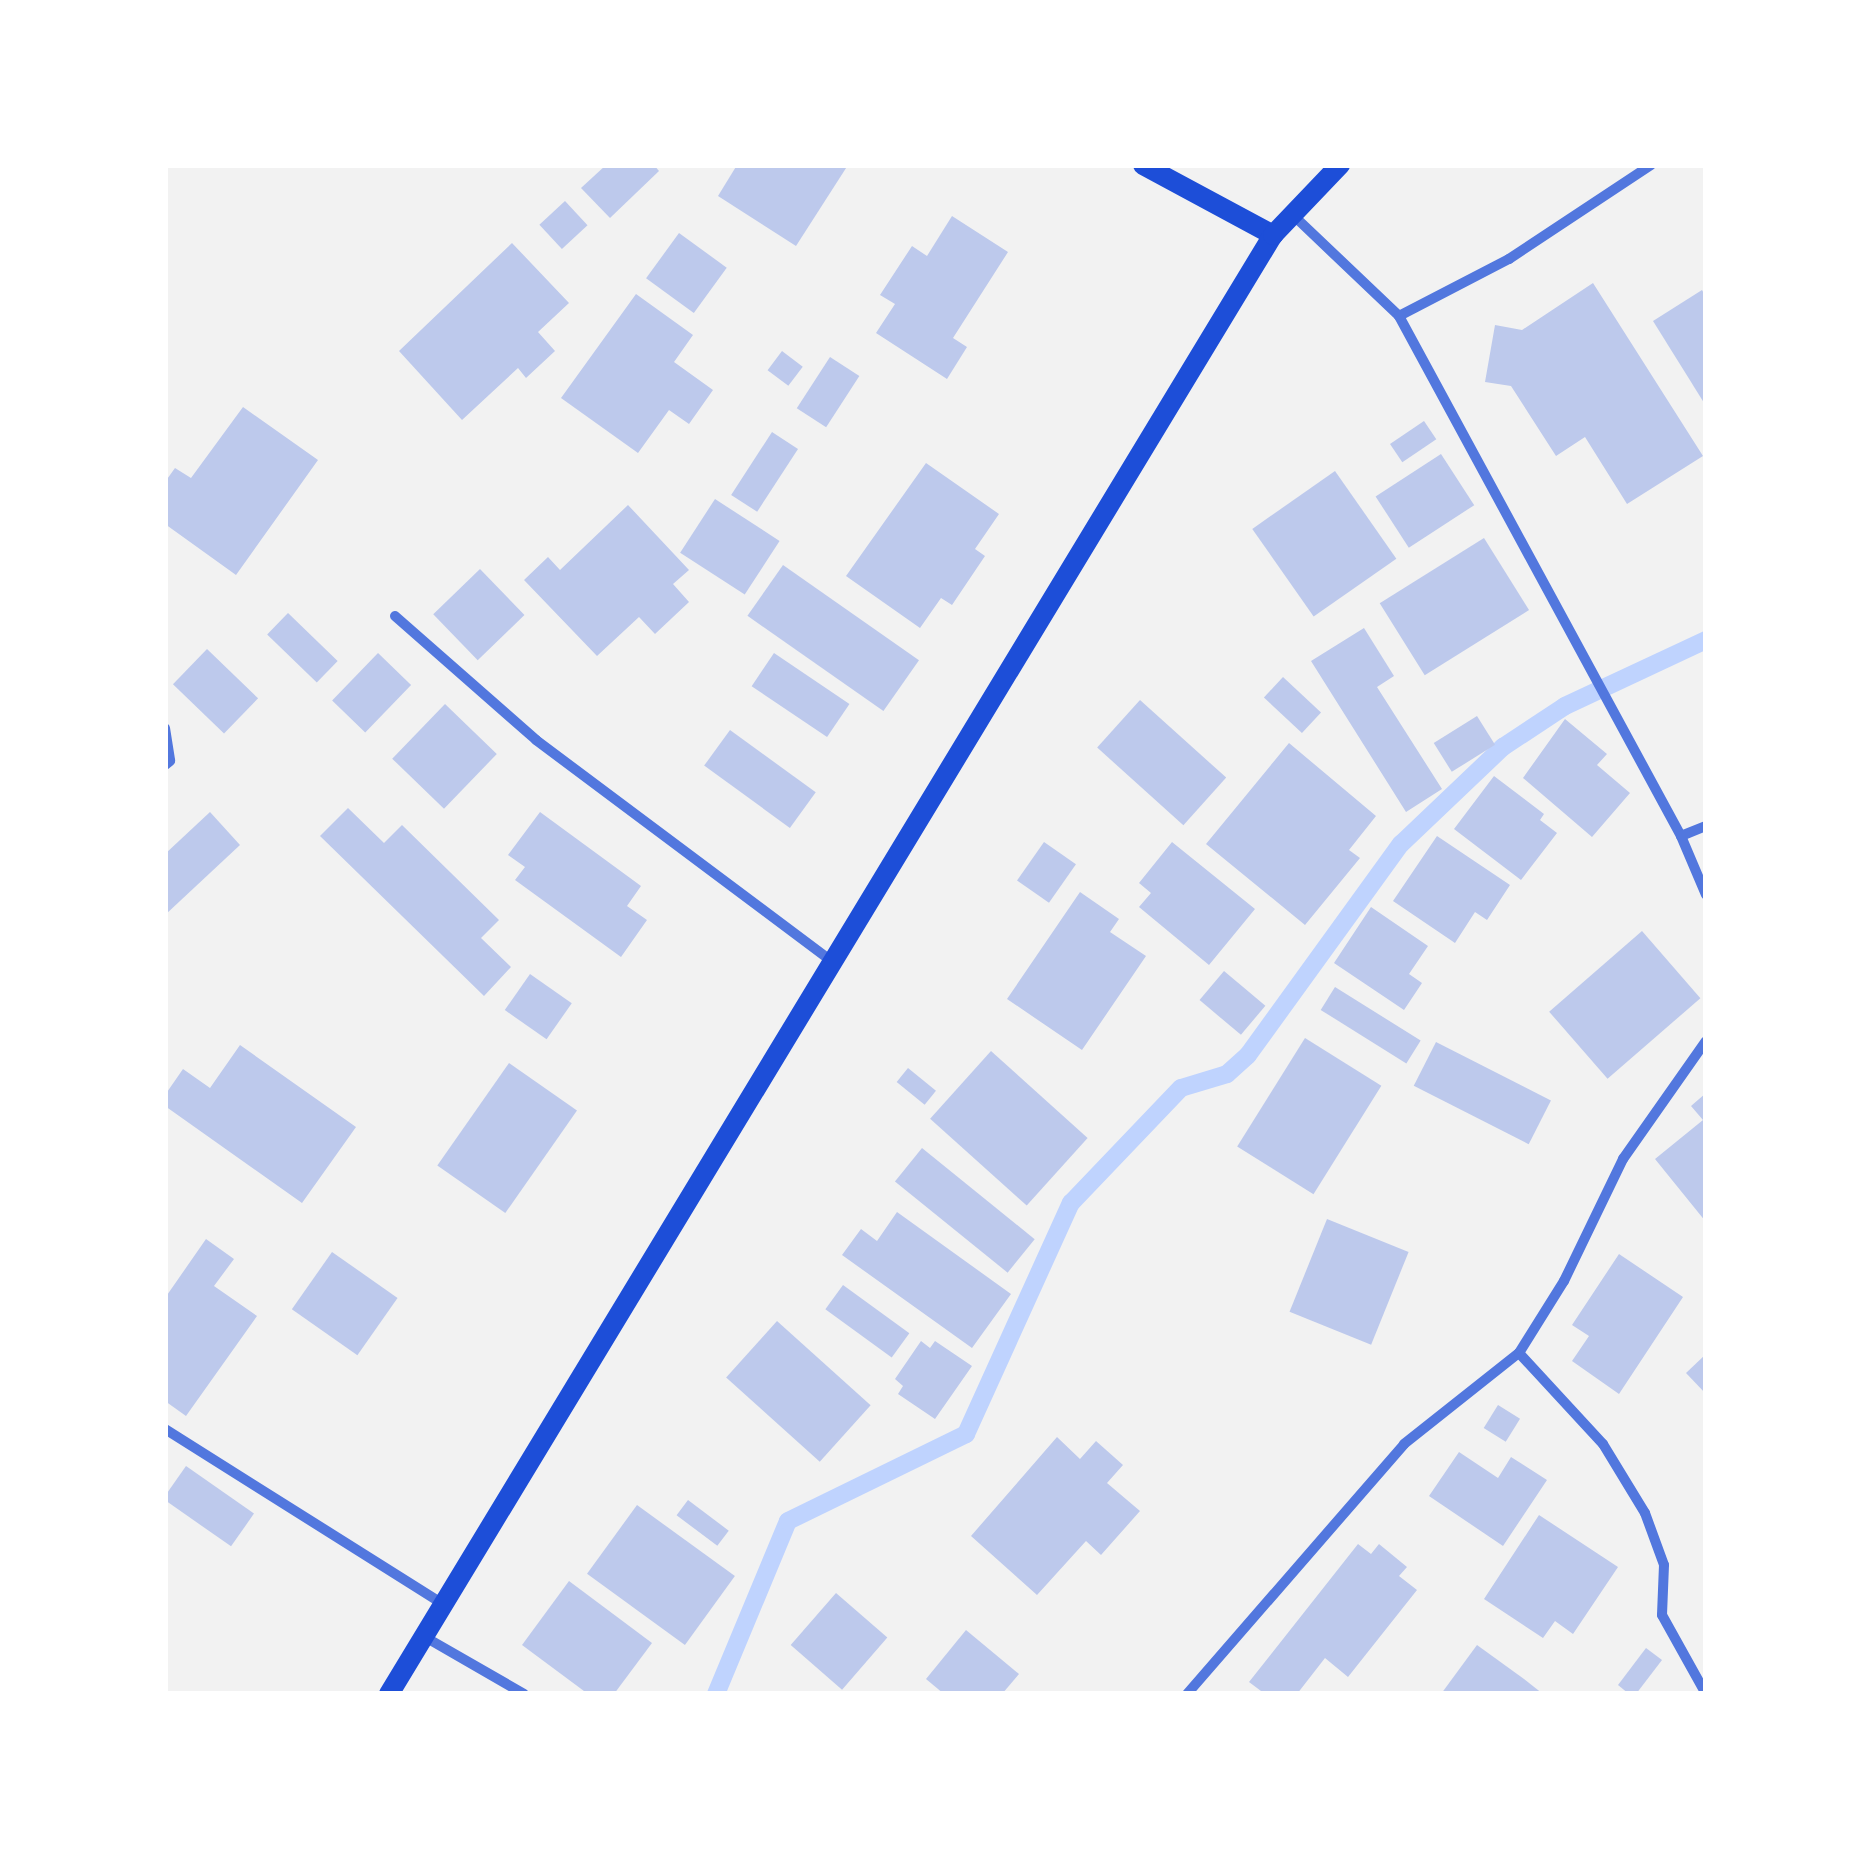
<!DOCTYPE html>
<html>
<head>
<meta charset="utf-8">
<style>
  body { margin:0 }
  #map { position:relative; width:1871px; height:1859px; overflow:hidden; background:#f2f2f2; font-family:Jost,sans-serif }
  div>[style] { position:absolute }
  .stream>* { height:18px; margin:-9px; padding:0 9px; transform-origin:9px; border-radius:9px; background:#bfd3fe }
  .building>* { inset:0; background:#bdc9ec; transform-origin:0 0 }
  .minor>* { height:10px; margin:-5px; padding:0 5px; transform-origin:5px; border-radius:5px; background:#5277de }
  .secondary>* { height:20px; margin:-10px; padding:0 10px; transform-origin:10px; border-radius:10px; background:#1d4ed8 }
  span { translate:-50% -50%; white-space:nowrap; text-align:center; line-height:1.15; -webkit-text-stroke:9px #fff; paint-order:stroke }
  .frame { position:absolute; inset:0; border:168px solid #fff; pointer-events:none }
</style>
</head>
<body>
<div id="map">
  <div class="stream">
    <i style="left:716px;top:1694px;width:187px;rotate:-67.4deg"></i>
    <i style="left:788px;top:1521px;width:198px;rotate:-26deg"></i>
    <i style="left:966px;top:1434px;width:254px;rotate:-65.6deg"></i>
    <i style="left:1071px;top:1203px;width:159px;rotate:-46.3deg"></i>
    <i style="left:1181px;top:1088px;width:48px;rotate:-16.9deg"></i>
    <i style="left:1227px;top:1074px;width:28px;rotate:-42deg"></i>
    <i style="left:1248px;top:1055px;width:261px;rotate:-54.1deg"></i>
    <i style="left:1401px;top:844px;width:141px;rotate:-43.6deg"></i>
    <i style="left:1503px;top:747px;width:74px;rotate:-33.5deg"></i>
    <i style="left:1565px;top:706px;width:156px;rotate:-25.1deg"></i>
  </div>
  <div class="building">
    <i style="clip-path:polygon(606px 165px,654px 165px,659px 171px,610px 218px,581px 188px)"></i>
    <i style="clip-path:polygon(737px 165px,848px 165px,796px 246px,718px 196px)"></i>
    <i style="left:565px;top:201px;width:33px;height:35px;rotate:47deg"></i>
    <i style="clip-path:polygon(952px 216px,1008px 252px,953px 338px,967px 347px,947px 379px,876px 333px,895px 304px,880px 295px,912px 246px,927px 256px)"></i>
    <i style="left:679px;top:233px;width:59px;height:56px;rotate:36deg"></i>
    <i style="clip-path:polygon(512px 243px,569px 303px,538px 332px,555px 351px,526px 378px,518px 368px,462px 420px,399px 351px)"></i>
    <i style="clip-path:polygon(1593px 283px,1703px 456px,1627px 504px,1585px 437px,1556px 456px,1511px 386px,1485px 382px,1495px 325px,1522px 330px)"></i>
    <i style="clip-path:polygon(1702px 290px,1706px 297px,1706px 406px,1653px 321px)"></i>
    <i style="clip-path:polygon(636px 294px,693px 335px,674px 362px,713px 390px,689px 424px,669px 410px,638px 453px,561px 398px)"></i>
    <i style="left:782px;top:351px;width:26px;height:24px;rotate:37deg"></i>
    <i style="left:830px;top:357px;width:35px;height:61px;rotate:33deg"></i>
    <i style="clip-path:polygon(243px 407px,318px 460px,236px 575px,165px 524px,165px 482px,175px 468px,191px 478px)"></i>
    <i style="left:1424px;top:421px;width:22px;height:41px;rotate:56deg"></i>
    <i style="left:772px;top:432px;width:31px;height:75px;rotate:33deg"></i>
    <i style="left:1441px;top:454px;width:61px;height:78px;rotate:57deg"></i>
    <i style="clip-path:polygon(926px 463px,999px 514px,975px 549px,985px 556px,952px 605px,941px 598px,920px 628px,846px 576px)"></i>
    <i style="left:1335px;top:471px;width:107px;height:101px;rotate:55deg"></i>
    <i style="left:715px;top:499px;width:77px;height:64px;rotate:33deg"></i>
    <i style="clip-path:polygon(628px 505px,689px 570px,673px 584px,689px 602px,655px 634px,639px 617px,597px 656px,524px 580px,548px 557px,560px 570px)"></i>
    <i style="left:1484px;top:538px;width:85px;height:123px;rotate:58deg"></i>
    <i style="left:783px;top:565px;width:166px;height:62px;rotate:35deg"></i>
    <i style="left:480px;top:569px;width:64px;height:65px;rotate:46deg"></i>
    <i style="left:288px;top:613px;width:69px;height:30px;rotate:44deg"></i>
    <i style="clip-path:polygon(1364px 628px,1394px 676px,1377px 687px,1442px 789px,1406px 812px,1311px 661px)"></i>
    <i style="left:207px;top:649px;width:71px;height:49px;rotate:44deg"></i>
    <i style="left:378px;top:653px;width:46px;height:66px;rotate:44deg"></i>
    <i style="left:774px;top:653px;width:91px;height:40px;rotate:34deg"></i>
    <i style="left:1283px;top:677px;width:52px;height:28px;rotate:43deg"></i>
    <i style="left:1140px;top:700px;width:116px;height:64px;rotate:42deg"></i>
    <i style="left:445px;top:704px;width:72px;height:76px;rotate:44deg"></i>
    <i style="left:1477px;top:716px;width:34px;height:51px;rotate:58deg"></i>
    <i style="clip-path:polygon(1565px 719px,1607px 754px,1597px 765px,1630px 793px,1592px 837px,1523px 778px)"></i>
    <i style="left:730px;top:730px;width:106px;height:44px;rotate:36deg"></i>
    <i style="clip-path:polygon(1289px 743px,1376px 816px,1349px 850px,1360px 858px,1305px 925px,1206px 844px)"></i>
    <i style="clip-path:polygon(1494px 776px,1544px 814px,1540px 820px,1557px 833px,1521px 880px,1454px 829px)"></i>
    <i style="clip-path:polygon(348px 808px,384px 843px,402px 825px,499px 920px,481px 938px,511px 967px,484px 996px,320px 836px)"></i>
    <i style="clip-path:polygon(210px 812px,240px 845px,165px 915px,165px 854px)"></i>
    <i style="clip-path:polygon(540px 812px,641px 886px,627px 906px,647px 920px,621px 957px,515px 880px,525px 867px,508px 855px)"></i>
    <i style="clip-path:polygon(1437px 836px,1510px 885px,1487px 920px,1475px 912px,1455px 943px,1393px 901px)"></i>
    <i style="left:1044px;top:842px;width:39px;height:47px;rotate:35deg"></i>
    <i style="clip-path:polygon(1172px 842px,1255px 909px,1209px 965px,1139px 907px,1151px 893px,1139px 883px)"></i>
    <i style="clip-path:polygon(1080px 892px,1119px 919px,1110px 932px,1146px 956px,1082px 1050px,1007px 999px)"></i>
    <i style="clip-path:polygon(1371px 907px,1428px 946px,1409px 974px,1422px 983px,1404px 1010px,1334px 963px)"></i>
    <i style="left:1642px;top:931px;width:89px;height:123px;rotate:49deg"></i>
    <i style="left:1224px;top:971px;width:54px;height:38px;rotate:40deg"></i>
    <i style="left:530px;top:974px;width:51px;height:44px;rotate:35deg"></i>
    <i style="left:1335px;top:987px;width:101px;height:27px;rotate:32deg"></i>
    <i style="left:1305px;top:1038px;width:90px;height:128px;rotate:32deg"></i>
    <i style="left:1436px;top:1042px;width:129px;height:49px;rotate:27deg"></i>
    <i style="clip-path:polygon(240px 1045px,356px 1127px,302px 1203px,165px 1106px,165px 1095px,183px 1069px,210px 1088px)"></i>
    <i style="left:991px;top:1051px;width:130px;height:91px;rotate:42deg"></i>
    <i style="left:509px;top:1063px;width:83px;height:125px;rotate:35deg"></i>
    <i style="left:908px;top:1068px;width:36px;height:18px;rotate:39deg"></i>
    <i style="clip-path:polygon(1706px 1093px,1706px 1222px,1655px 1159px,1703px 1120px,1691px 1106px)"></i>
    <i style="left:922px;top:1148px;width:145px;height:43px;rotate:39deg"></i>
    <i style="clip-path:polygon(897px 1212px,1011px 1294px,972px 1348px,842px 1255px,861px 1229px,877px 1241px)"></i>
    <i style="left:1327px;top:1219px;width:88px;height:100px;rotate:22deg"></i>
    <i style="clip-path:polygon(206px 1239px,234px 1259px,214px 1286px,257px 1316px,186px 1416px,165px 1401px,165px 1298px)"></i>
    <i style="left:332px;top:1252px;width:80px;height:70px;rotate:35deg"></i>
    <i style="clip-path:polygon(1619px 1254px,1683px 1297px,1619px 1394px,1572px 1361px,1589px 1336px,1572px 1325px)"></i>
    <i style="left:843px;top:1285px;width:82px;height:30px;rotate:36deg"></i>
    <i style="left:777px;top:1321px;width:126px;height:76px;rotate:42deg"></i>
    <i style="clip-path:polygon(921px 1341px,930px 1348px,935px 1341px,972px 1366px,935px 1419px,898px 1394px,903px 1386px,895px 1379px)"></i>
    <i style="clip-path:polygon(1706px 1354px,1706px 1394px,1686px 1373px)"></i>
    <i style="left:1498px;top:1405px;width:26px;height:27px;rotate:32deg"></i>
    <i style="clip-path:polygon(1057px 1437px,1080px 1459px,1096px 1441px,1123px 1465px,1107px 1483px,1140px 1511px,1101px 1555px,1086px 1541px,1037px 1595px,971px 1536px)"></i>
    <i style="clip-path:polygon(1459px 1452px,1498px 1478px,1511px 1457px,1547px 1480px,1503px 1546px,1429px 1496px)"></i>
    <i style="left:186px;top:1466px;width:83px;height:40px;rotate:35deg"></i>
    <i style="left:688px;top:1500px;width:51px;height:19px;rotate:37deg"></i>
    <i style="left:637px;top:1505px;width:121px;height:85px;rotate:36deg"></i>
    <i style="clip-path:polygon(1539px 1515px,1618px 1567px,1573px 1634px,1555px 1621px,1543px 1638px,1484px 1599px)"></i>
    <i style="clip-path:polygon(1358px 1544px,1371px 1554px,1379px 1544px,1407px 1567px,1399px 1576px,1417px 1590px,1348px 1677px,1325px 1658px,1297px 1694px,1265px 1694px,1249px 1682px)"></i>
    <i style="clip-path:polygon(569px 1581px,652px 1643px,614px 1694px,588px 1694px,522px 1645px)"></i>
    <i style="left:836px;top:1593px;width:68px;height:69px;rotate:41deg"></i>
    <i style="clip-path:polygon(966px 1630px,1019px 1674px,1002px 1694px,944px 1694px,926px 1679px)"></i>
    <i style="clip-path:polygon(1477px 1645px,1524px 1679px,1543px 1694px,1441px 1694px)"></i>
    <i style="clip-path:polygon(1646px 1648px,1662px 1660px,1636px 1694px,1629px 1694px,1618px 1685px)"></i>
  </div>
  <div class="minor">
    <i style="left:1293px;top:215px;width:146px;rotate:43.6deg"></i>
    <i style="left:1399px;top:316px;width:592px;rotate:61.53deg"></i>
    <i style="left:1681px;top:836px;width:64px;rotate:67deg"></i>
    <i style="left:1399px;top:316px;width:124px;rotate:-27.4deg"></i>
    <i style="left:1509px;top:259px;width:170px;rotate:-33.5deg"></i>
    <i style="left:395px;top:616px;width:188px;rotate:41.3deg"></i>
    <i style="left:536px;top:740px;width:371px;rotate:36.8deg"></i>
    <i style="left:165px;top:728px;width:33px;rotate:81deg"></i>
    <i style="left:170px;top:761px;width:6px;rotate:141deg"></i>
    <i style="left:1681px;top:836px;width:27px;rotate:-22deg"></i>
    <i style="left:1519px;top:1353px;width:124px;rotate:47.3deg"></i>
    <i style="left:1603px;top:1444px;width:81px;rotate:58.7deg"></i>
    <i style="left:1645px;top:1513px;width:55px;rotate:69.9deg"></i>
    <i style="left:1664px;top:1565px;width:50px;rotate:92.3deg"></i>
    <i style="left:1662px;top:1615px;width:90px;rotate:60.9deg"></i>
    <i style="left:165px;top:1429px;width:328px;rotate:32.2deg"></i>
    <i style="left:425px;top:1637px;width:114px;rotate:29.9deg"></i>
    <i style="left:1187px;top:1694px;width:331px;rotate:-49deg"></i>
    <i style="left:1404px;top:1444px;width:147px;rotate:-38.4deg"></i>
    <i style="left:1519px;top:1353px;width:85px;rotate:-58deg"></i>
    <i style="left:1564px;top:1281px;width:136px;rotate:-64.2deg"></i>
    <i style="left:1623px;top:1159px;width:144px;rotate:-54.9deg"></i>
  </div>
  <div class="secondary">
    <i style="left:1143px;top:165px;width:148px;rotate:28.3deg"></i>
    <i style="left:389px;top:1694px;width:1706px;rotate:-58.79deg"></i>
    <i style="left:1273px;top:235px;width:97px;rotate:-46.3deg"></i>
  </div>
  <div class="frame"></div>
</div>
</body>
</html>
